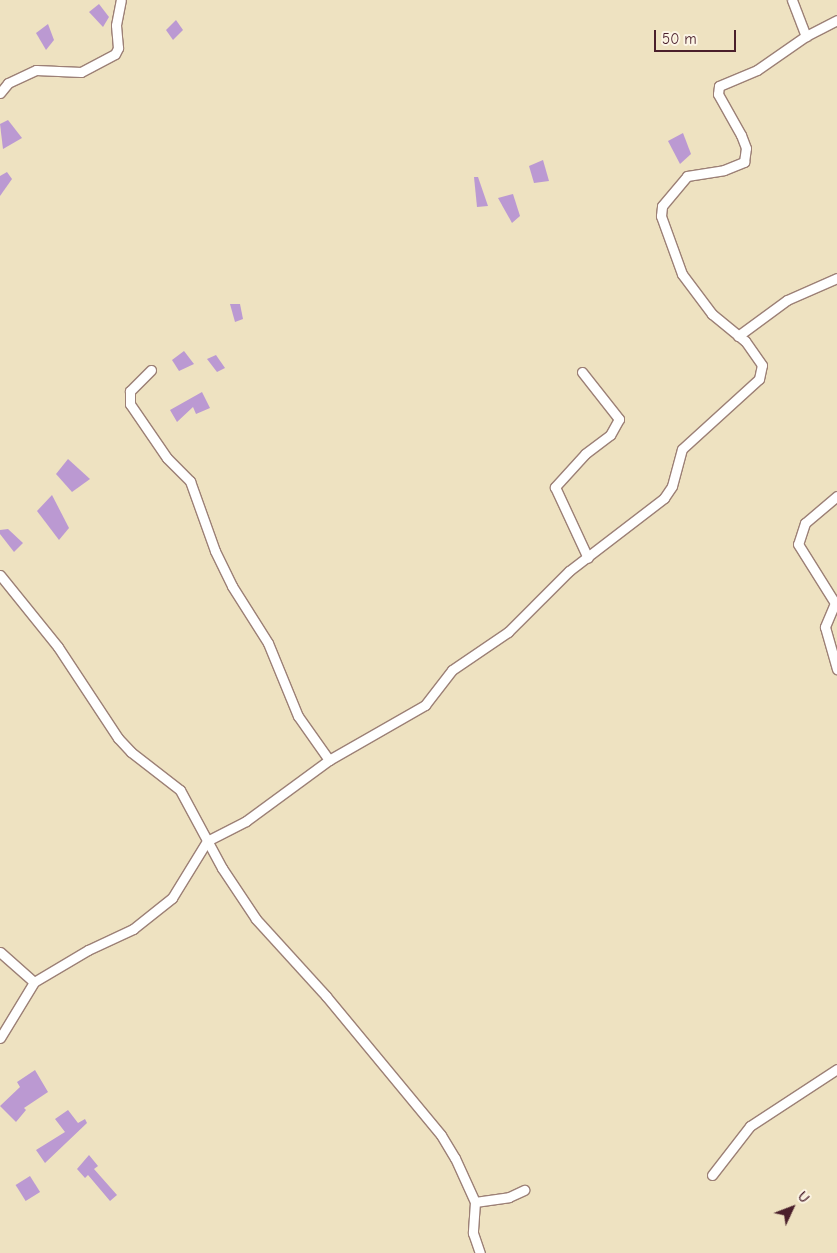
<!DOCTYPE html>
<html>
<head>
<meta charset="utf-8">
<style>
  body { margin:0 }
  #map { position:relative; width:837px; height:1253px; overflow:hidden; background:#eee2c1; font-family:"Comic Neue",sans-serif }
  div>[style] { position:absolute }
  .building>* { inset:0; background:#bb99d2; transform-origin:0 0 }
  .roads { filter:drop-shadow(1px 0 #9c8076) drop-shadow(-1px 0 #9c8076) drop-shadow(0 1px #9c8076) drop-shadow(0 -1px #9c8076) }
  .street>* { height:9px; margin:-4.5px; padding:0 4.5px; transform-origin:4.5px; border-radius:4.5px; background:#fff }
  span { translate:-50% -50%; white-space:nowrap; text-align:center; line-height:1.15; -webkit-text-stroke:5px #fcf5e5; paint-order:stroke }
  .north { position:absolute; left:767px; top:1183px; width:50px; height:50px; -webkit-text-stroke:4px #fcf5e5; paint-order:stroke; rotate:47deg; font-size:14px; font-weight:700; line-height:20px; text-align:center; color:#4a1f2b }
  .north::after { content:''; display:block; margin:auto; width:18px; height:22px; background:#4a1f2b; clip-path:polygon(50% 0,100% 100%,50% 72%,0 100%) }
  .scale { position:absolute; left:654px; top:30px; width:82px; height:22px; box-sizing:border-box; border:2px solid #4a1f2b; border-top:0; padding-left:6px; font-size:15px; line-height:18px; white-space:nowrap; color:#4a1f2b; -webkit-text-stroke:4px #fcf5e5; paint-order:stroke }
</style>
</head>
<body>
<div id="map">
  <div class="building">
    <i style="clip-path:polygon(99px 4px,109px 17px,103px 27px,89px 12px)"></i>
    <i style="clip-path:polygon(176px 20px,183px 30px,173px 40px,166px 30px)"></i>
    <i style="clip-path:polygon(48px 24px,54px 40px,46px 50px,36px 33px)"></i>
    <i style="clip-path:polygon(8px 120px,22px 138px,3px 149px,0 124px)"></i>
    <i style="clip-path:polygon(683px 133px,691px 154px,680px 164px,668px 141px)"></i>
    <i style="clip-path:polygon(543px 160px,549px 181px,534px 183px,529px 166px)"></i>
    <i style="clip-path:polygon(7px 172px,12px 179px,0 196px,0 176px)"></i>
    <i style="clip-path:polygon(474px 177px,478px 177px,488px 206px,477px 207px)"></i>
    <i style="clip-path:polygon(513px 194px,520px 216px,512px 223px,498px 198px)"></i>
    <i style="clip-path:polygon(230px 304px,240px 304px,243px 319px,235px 322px)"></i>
    <i style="clip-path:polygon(184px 351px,194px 364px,179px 371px,172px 360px)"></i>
    <i style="clip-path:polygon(216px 355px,225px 368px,217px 372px,207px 359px)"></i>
    <i style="clip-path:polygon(202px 392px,210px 408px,196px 414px,193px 407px,177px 422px,170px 410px)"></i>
    <i style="clip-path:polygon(68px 459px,90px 479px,72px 492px,56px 474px)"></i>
    <i style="clip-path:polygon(52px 495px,69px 528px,59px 540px,37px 511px)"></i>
    <i style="clip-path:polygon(8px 529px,23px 543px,14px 552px,0 534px,0 530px)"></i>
    <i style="clip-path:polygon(35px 1070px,48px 1092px,24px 1108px,26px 1110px,16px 1122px,0 1106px,20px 1087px,17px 1082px)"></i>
    <i style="clip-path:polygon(68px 1110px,78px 1123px,85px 1119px,87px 1123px,45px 1163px,36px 1150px,65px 1132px,55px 1119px)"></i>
    <i style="clip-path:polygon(89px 1155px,98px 1166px,94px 1169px,117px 1195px,110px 1201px,88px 1175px,85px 1178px,77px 1169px)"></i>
    <i style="left:30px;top:1176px;width:19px;height:17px;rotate:58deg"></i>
  </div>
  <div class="roads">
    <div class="street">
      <i style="left:792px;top:0;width:39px;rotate:69deg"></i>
      <i style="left:0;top:93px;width:13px;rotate:-51deg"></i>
      <i style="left:8px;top:83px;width:31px;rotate:-25deg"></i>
      <i style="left:36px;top:70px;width:45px;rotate:2.5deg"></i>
      <i style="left:81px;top:72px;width:38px;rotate:-28deg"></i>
      <i style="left:115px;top:54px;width:7px;rotate:-63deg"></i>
      <i style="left:118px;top:48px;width:23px;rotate:-95deg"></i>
      <i style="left:116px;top:25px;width:25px;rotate:-79deg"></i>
      <i style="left:738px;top:336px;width:61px;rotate:-36.3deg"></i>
      <i style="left:787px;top:300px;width:55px;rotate:-23.7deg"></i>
      <i style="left:151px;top:370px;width:30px;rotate:135deg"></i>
      <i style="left:130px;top:391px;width:13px;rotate:90deg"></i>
      <i style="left:130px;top:404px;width:65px;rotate:55.6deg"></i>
      <i style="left:167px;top:458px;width:33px;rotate:45deg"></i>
      <i style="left:190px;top:481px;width:74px;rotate:70.3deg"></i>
      <i style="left:215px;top:551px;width:39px;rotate:64deg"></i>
      <i style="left:232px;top:586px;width:67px;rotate:57.7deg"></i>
      <i style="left:268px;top:643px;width:79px;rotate:67.7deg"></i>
      <i style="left:298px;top:716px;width:54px;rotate:54.8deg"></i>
      <i style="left:582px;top:372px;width:60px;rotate:51.8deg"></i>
      <i style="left:619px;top:419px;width:18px;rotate:119deg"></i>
      <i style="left:610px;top:435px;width:31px;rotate:143deg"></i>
      <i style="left:585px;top:454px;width:45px;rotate:132.3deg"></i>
      <i style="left:555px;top:487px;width:78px;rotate:65.1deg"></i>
      <i style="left:837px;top:496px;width:42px;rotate:139.8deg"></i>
      <i style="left:805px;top:523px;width:22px;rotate:108deg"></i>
      <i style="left:798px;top:544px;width:70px;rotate:57.9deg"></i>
      <i style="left:835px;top:603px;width:26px;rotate:113deg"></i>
      <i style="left:825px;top:627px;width:44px;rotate:74.1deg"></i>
      <i style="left:0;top:575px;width:92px;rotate:51.1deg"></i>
      <i style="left:58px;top:647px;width:109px;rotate:56.6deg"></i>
      <i style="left:118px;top:738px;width:19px;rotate:47deg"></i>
      <i style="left:131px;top:752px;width:62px;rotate:37.8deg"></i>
      <i style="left:180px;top:790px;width:89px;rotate:61.7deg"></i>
      <i style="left:222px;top:868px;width:61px;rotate:56.3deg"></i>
      <i style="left:256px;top:919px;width:104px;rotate:47.7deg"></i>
      <i style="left:326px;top:996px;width:180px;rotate:50.4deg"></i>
      <i style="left:441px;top:1135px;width:27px;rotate:59deg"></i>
      <i style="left:455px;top:1158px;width:48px;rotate:65.6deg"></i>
      <i style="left:475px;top:1202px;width:31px;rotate:94deg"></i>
      <i style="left:473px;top:1233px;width:21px;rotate:71deg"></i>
      <i style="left:0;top:952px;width:45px;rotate:41.4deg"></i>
      <i style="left:0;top:1038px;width:66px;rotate:-58.7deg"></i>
      <i style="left:34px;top:982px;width:63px;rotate:-30.7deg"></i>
      <i style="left:88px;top:950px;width:50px;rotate:-25deg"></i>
      <i style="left:133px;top:929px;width:50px;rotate:-38.5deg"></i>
      <i style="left:172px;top:898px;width:67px;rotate:-58.4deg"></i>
      <i style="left:207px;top:841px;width:44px;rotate:-27.1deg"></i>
      <i style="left:246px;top:821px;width:103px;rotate:-36.3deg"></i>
      <i style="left:329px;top:760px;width:111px;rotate:-29.8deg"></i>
      <i style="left:425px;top:705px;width:44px;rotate:-52.4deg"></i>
      <i style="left:452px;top:670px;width:68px;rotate:-34.2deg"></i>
      <i style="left:508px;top:632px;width:86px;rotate:-45deg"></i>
      <i style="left:569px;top:571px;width:120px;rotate:-37.5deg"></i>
      <i style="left:664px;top:498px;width:14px;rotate:-56deg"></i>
      <i style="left:672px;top:486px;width:38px;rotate:-75deg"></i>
      <i style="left:682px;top:449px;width:104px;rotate:-42.3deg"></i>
      <i style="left:759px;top:379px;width:14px;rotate:-78deg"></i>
      <i style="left:762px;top:365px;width:29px;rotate:-125deg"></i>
      <i style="left:745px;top:341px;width:43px;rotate:-140.7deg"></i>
      <i style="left:712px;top:314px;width:50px;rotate:-126.9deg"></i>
      <i style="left:682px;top:274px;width:62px;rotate:-109.9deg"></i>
      <i style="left:661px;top:216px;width:10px;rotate:-84deg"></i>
      <i style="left:662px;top:206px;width:39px;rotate:-50deg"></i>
      <i style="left:687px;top:176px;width:37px;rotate:-9deg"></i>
      <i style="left:724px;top:170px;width:22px;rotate:-22deg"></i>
      <i style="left:744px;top:162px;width:14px;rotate:-82deg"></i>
      <i style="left:746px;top:148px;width:14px;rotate:-111deg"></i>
      <i style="left:741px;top:135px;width:47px;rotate:-119.3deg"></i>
      <i style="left:718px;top:94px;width:8px;rotate:-83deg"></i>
      <i style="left:719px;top:86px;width:41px;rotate:-22.8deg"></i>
      <i style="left:757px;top:70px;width:60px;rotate:-34.8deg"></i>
      <i style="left:806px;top:36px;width:35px;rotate:-27deg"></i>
      <i style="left:712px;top:1175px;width:62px;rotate:-52.2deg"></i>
      <i style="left:750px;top:1126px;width:104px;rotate:-33.2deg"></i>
      <i style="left:475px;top:1202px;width:34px;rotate:-8deg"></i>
      <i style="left:509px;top:1197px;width:17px;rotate:-25deg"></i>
    </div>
  </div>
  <div class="north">U</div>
  <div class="scale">50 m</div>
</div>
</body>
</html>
